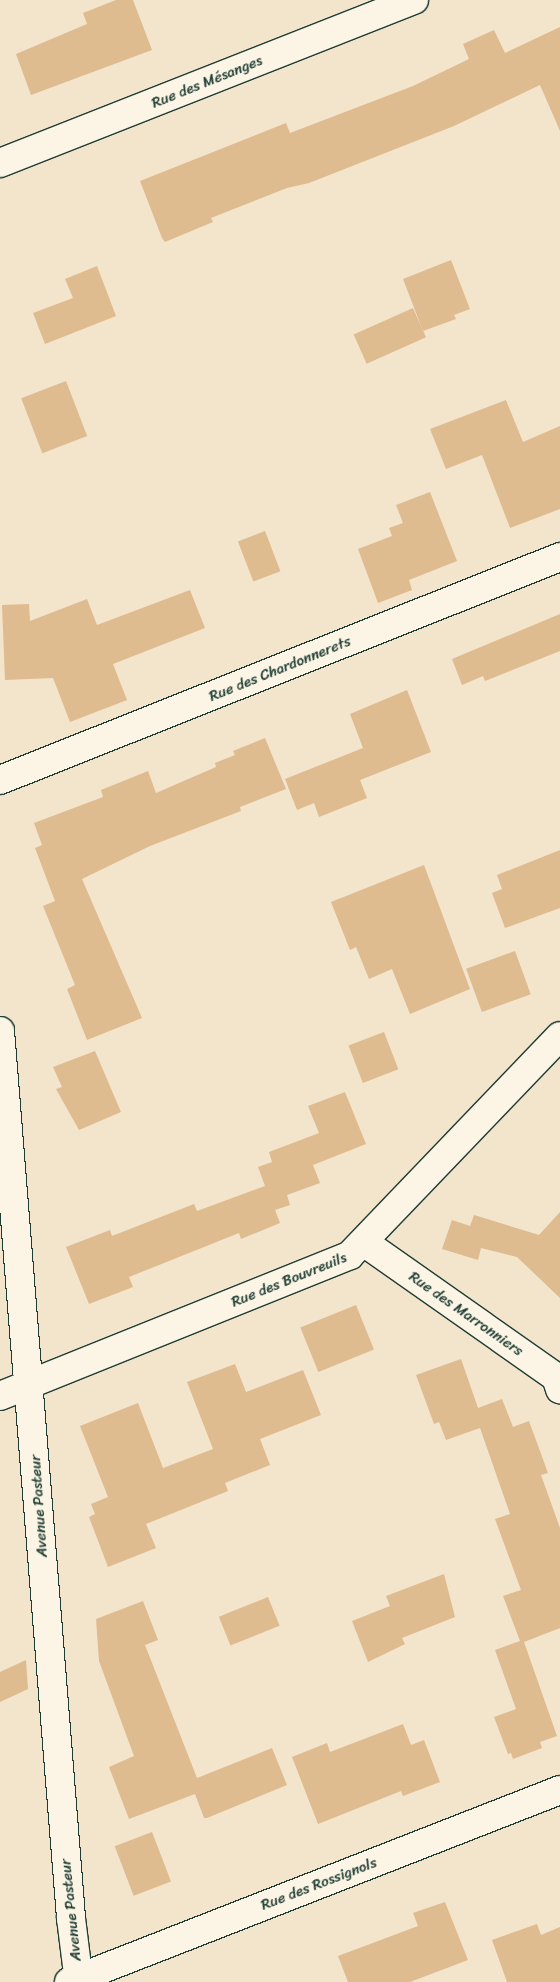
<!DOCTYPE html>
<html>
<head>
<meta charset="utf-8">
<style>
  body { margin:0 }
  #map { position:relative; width:560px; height:1982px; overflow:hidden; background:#f3e4cc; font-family:Sriracha,sans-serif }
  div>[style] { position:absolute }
  .building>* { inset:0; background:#dfbb90; transform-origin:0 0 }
  .roads { filter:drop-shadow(1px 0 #1f3d34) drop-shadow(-1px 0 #1f3d34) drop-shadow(0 1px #1f3d34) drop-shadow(0 -1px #1f3d34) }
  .minor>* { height:28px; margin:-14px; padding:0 14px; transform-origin:14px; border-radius:14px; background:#fcf5e5 }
  .tertiary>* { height:28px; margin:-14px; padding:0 14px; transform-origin:14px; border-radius:14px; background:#fcf5e5 }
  span { translate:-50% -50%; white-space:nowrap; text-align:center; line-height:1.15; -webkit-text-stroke:4.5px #fcf5e5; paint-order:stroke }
  .street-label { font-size:15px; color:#1f3d34 }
</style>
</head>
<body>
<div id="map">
  <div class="building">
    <i style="clip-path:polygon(116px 0,133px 0,152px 50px,31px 95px,16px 54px,87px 24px,83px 13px)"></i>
    <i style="clip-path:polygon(560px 27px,560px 131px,540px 85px,454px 126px,309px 183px,287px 188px,211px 218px,213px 222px,165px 242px,162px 238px,140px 181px,286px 123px,290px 133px,413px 86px,469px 59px,463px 44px,494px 30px,505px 53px)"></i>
    <i style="clip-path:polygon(451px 260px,470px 309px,454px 315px,456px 319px,423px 331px,403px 279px)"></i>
    <i style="clip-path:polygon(97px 266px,116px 316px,45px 344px,33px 313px,73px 298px,65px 279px)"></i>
    <i style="left:413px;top:308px;width:32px;height:65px;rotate:66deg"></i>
    <i style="left:66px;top:381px;width:59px;height:48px;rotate:69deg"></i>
    <i style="clip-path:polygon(506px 400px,523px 442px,560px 426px,560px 509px,510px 528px,482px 455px,446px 469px,430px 429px)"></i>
    <i style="clip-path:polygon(430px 492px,457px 561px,409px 580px,412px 590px,378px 603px,358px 549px,392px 536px,389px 528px,403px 523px,396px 505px)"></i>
    <i style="left:265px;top:531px;width:43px;height:29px;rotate:69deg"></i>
    <i style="clip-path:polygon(190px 590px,205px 628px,113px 664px,127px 700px,70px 722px,53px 678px,5px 680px,2px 605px,29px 604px,30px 621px,87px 599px,97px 625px)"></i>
    <i style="clip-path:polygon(560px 614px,560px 651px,485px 681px,483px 676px,462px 685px,452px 659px)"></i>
    <i style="clip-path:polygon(407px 690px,431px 752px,360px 780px,367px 798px,319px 817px,314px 803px,297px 810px,285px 779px,363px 748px,350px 714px)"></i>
    <i style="clip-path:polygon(265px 738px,286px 789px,240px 807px,241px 811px,150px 846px,82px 879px,142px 1018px,87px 1040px,67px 989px,75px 985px,43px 906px,55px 901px,35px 848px,42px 845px,34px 823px,103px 797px,101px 790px,148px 771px,156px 793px,216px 767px,215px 763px,235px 755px,233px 751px)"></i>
    <i style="clip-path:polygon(560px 850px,560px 908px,505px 928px,492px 893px,502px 889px,497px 875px)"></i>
    <i style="clip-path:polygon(424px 865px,470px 989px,410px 1014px,392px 969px,369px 979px,356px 947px,350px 950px,331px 902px)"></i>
    <i style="left:515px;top:951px;width:46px;height:52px;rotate:70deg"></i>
    <i style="left:384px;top:1032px;width:40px;height:38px;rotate:69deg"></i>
    <i style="clip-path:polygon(95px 1051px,121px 1112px,79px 1130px,56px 1089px,62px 1087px,53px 1067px)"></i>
    <i style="clip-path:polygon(345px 1092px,366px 1144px,313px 1165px,320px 1183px,287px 1195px,290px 1205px,275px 1210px,280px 1223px,241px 1239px,239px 1233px,129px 1277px,133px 1287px,89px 1304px,66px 1247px,110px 1230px,112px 1236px,194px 1204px,197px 1211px,265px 1186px,258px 1167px,272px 1162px,269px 1152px,319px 1133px,308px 1106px)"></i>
    <i style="clip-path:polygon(560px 1212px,560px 1298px,517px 1257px,481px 1248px,478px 1260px,442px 1249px,452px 1220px,470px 1226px,474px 1215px,539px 1235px)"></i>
    <i style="left:356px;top:1305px;width:48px;height:60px;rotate:68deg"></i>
    <i style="clip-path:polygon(461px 1359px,478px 1408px,502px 1399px,513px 1427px,529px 1421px,548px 1473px,541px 1475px,560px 1528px,560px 1628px,524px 1642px,557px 1736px,540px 1742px,542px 1748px,513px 1759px,511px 1753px,508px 1754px,494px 1717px,516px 1709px,495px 1650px,520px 1641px,503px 1596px,521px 1590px,495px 1519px,510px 1514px,480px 1428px,446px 1440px,439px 1422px,434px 1424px,416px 1375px)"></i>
    <i style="clip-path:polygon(235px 1364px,246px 1392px,303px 1370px,321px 1415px,260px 1439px,270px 1465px,225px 1483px,228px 1491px,146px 1524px,156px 1548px,108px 1567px,89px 1517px,95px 1514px,91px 1504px,108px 1497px,80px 1426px,138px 1403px,163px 1468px,213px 1449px,187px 1382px)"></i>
    <i style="clip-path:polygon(444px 1574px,455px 1617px,402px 1638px,405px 1644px,368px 1662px,352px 1621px,390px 1606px,386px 1596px)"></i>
    <i style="left:268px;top:1597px;width:31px;height:53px;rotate:68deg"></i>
    <i style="clip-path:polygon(143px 1601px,158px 1640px,145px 1645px,197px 1778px,272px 1748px,287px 1785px,207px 1818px,204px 1818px,195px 1794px,129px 1819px,109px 1767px,134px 1756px,99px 1661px,96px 1619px)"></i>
    <i style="clip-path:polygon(26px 1660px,28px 1689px,0 1702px,0 1672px)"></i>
    <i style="clip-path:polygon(403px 1724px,411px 1745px,424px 1740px,440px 1782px,403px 1796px,401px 1791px,318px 1824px,292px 1757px,327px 1743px,330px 1752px)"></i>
    <i style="left:152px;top:1832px;width:53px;height:40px;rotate:69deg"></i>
    <i style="clip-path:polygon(445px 1902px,468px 1960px,410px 1982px,348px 1982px,338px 1956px,418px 1926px,413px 1913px)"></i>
    <i style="clip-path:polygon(537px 1924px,541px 1935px,560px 1927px,560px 1982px,507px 1982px,492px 1940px)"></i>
  </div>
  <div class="roads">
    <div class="minor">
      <i style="left:0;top:163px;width:445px;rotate:-21.5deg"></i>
      <i style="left:0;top:780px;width:603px;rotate:-21.71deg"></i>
      <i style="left:365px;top:1243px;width:233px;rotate:35.1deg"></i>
      <i style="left:556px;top:1377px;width:13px;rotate:72deg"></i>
      <i style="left:0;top:1396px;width:377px;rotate:-21.9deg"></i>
      <i style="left:350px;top:1255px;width:303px;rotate:-46.2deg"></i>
      <i style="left:69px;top:1982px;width:527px;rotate:-21.36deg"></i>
    </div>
    <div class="tertiary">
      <i style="left:0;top:1031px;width:890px;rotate:85.42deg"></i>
      <i style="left:71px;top:1918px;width:64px;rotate:82.9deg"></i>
    </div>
  </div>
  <div class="street-label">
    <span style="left:207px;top:82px;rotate:-22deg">Rue des Mésanges</span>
    <span style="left:280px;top:669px;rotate:-22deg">Rue des Chardonnerets</span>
    <span style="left:289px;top:1280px;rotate:-22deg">Rue des Bouvreuils</span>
    <span style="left:466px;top:1314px;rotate:35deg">Rue des Marronniers</span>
    <span style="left:39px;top:1506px;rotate:-94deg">Avenue Pasteur</span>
    <span style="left:319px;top:1884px;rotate:-21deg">Rue des Rossignols</span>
    <span style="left:71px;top:1910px;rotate:-96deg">Avenue Pasteur</span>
  </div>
</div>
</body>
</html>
